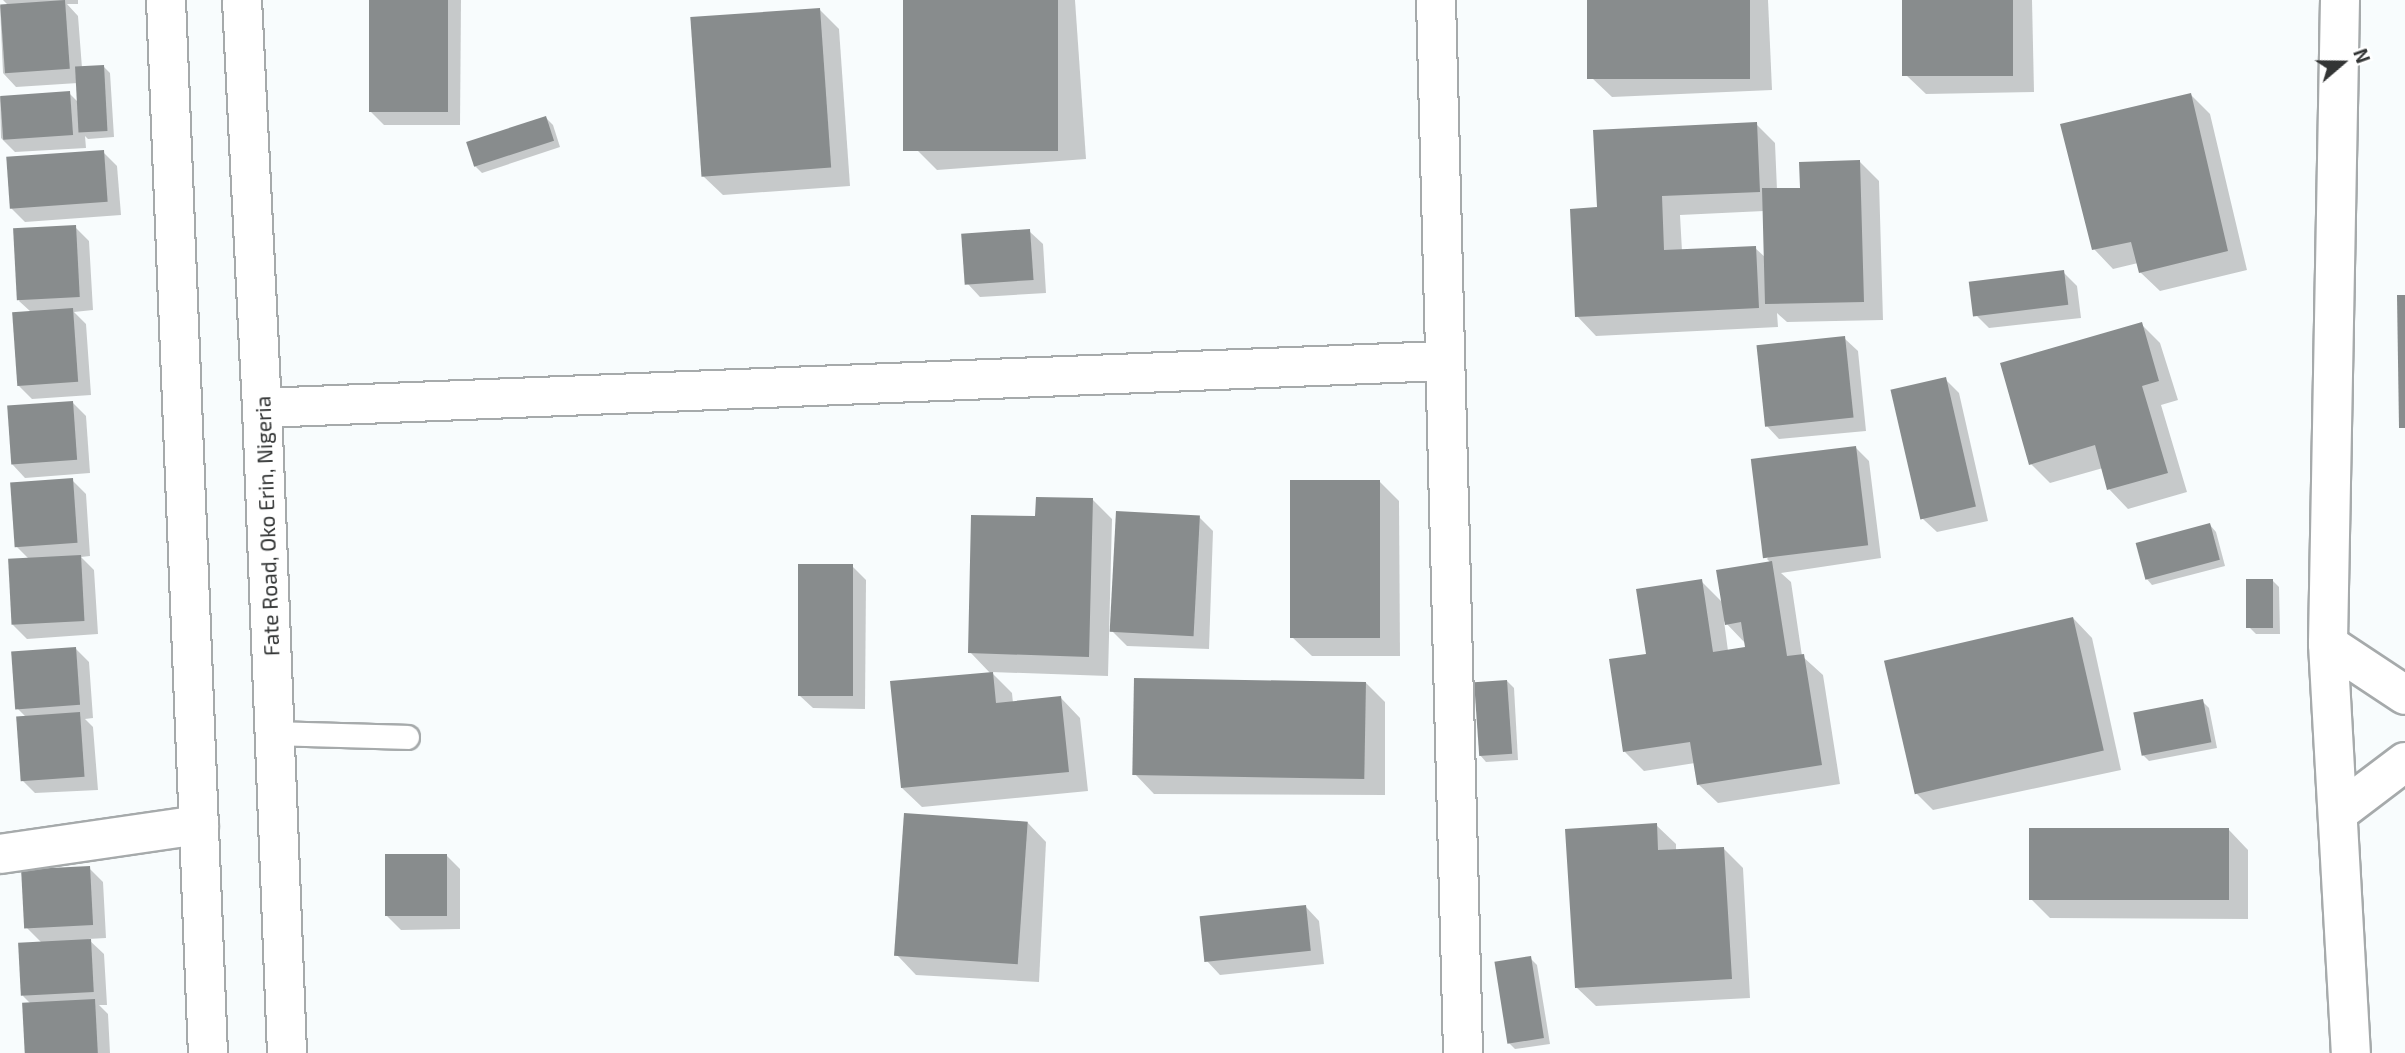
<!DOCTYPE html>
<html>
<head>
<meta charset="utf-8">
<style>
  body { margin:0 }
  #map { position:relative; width:2405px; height:1053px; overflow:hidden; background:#f8fcfd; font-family:"Exo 2",sans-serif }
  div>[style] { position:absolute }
  .shadow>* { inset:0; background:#0003 }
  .building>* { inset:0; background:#888c8d; transform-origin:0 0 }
  .roads { filter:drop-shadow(2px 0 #a6aaab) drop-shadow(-2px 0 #a6aaab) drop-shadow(0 2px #a6aaab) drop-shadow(0 -2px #a6aaab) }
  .service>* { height:23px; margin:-11.5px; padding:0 11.5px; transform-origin:11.5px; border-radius:11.5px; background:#fff }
  .minor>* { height:38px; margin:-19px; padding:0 19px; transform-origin:19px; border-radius:19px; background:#fff }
  .tertiary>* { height:38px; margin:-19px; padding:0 19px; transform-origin:19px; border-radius:19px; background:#fff }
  span { translate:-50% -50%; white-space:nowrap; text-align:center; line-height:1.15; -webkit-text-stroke:7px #fff; paint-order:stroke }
  .street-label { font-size:21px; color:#333535 }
  .north { position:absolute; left:2307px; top:28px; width:70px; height:70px; -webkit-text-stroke:5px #fff; paint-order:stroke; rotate:70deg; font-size:19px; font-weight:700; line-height:28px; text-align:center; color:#333535 }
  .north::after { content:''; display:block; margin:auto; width:24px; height:32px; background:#333535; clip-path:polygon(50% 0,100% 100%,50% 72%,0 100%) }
</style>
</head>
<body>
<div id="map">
  <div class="shadow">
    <i style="clip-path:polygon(3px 0,78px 0,78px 4px,67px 4px,78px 16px,82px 68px,103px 66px,110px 73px,114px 137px,88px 139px,85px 136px,86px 148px,15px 152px,1px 138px,0 97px,69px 93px,79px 103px,78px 83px,16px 87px,3px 73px,0 6px,9px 6px)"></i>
    <i style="clip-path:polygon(371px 0,461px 0,460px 125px,384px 125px,370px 111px)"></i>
    <i style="clip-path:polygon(905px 0,1075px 0,1086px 159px,937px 170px,917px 150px)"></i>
    <i style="clip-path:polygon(1589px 0,1768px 0,1772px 90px,1612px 97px,1592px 78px)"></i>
    <i style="clip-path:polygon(1904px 0,2032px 0,2034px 92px,1926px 94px,1906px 75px)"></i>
    <i style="clip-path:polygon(820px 10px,839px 29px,850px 186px,723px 195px,703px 176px)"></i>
    <i style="clip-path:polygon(2191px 95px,2210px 114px,2247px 270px,2160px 291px,2140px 272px,2138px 263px,2113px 269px,2094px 249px)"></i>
    <i style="clip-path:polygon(546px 118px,553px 125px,560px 147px,482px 173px,475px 166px)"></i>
    <i style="clip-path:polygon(evenodd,1756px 124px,1775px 143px,1777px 190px,1802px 189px,1860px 162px,1879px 181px,1883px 320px,1787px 322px,1777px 313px,1778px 327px,1596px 336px,1577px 316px,1599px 209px,1756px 124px,1764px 211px,1766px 258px,1755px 248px,1682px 251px,1680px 215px,1764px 211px)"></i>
    <i style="clip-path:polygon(103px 152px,117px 166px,121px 215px,25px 222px,11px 208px)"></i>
    <i style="clip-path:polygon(75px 227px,89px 241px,93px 310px,74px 312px,86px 324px,91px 395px,32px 399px,18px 385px,31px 312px,19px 301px)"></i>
    <i style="clip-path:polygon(1029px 231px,1043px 244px,1046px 293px,980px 297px,967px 283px)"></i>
    <i style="clip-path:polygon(2063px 272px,2077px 286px,2081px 318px,1989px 328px,1975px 314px)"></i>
    <i style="clip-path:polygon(2141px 324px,2160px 343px,2178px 400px,2161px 405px,2187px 492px,2128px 509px,2109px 489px,2103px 468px,2050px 483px,2031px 464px)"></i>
    <i style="clip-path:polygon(1844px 338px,1858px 351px,1866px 431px,1779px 439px,1766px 425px)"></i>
    <i style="clip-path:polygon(1945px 379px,1959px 393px,1988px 521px,1937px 532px,1923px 519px)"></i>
    <i style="clip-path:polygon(72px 402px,86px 416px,90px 473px,25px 478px,12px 464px)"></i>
    <i style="clip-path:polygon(evenodd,1855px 447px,1869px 461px,1881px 558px,1781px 573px,1791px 582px,1802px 656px,1823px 675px,1840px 784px,1718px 803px,1698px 784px,1695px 763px,1644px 771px,1625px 752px,1648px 655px,1701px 581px,1723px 603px,1771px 563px,1767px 559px,1855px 447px,1724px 621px,1746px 644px,1747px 649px,1728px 651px,1724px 621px)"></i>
    <i style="clip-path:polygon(72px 480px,86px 494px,90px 556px,81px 557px,94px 570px,98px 634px,27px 639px,13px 625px,29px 559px,16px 546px)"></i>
    <i style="clip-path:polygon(1380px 482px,1399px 501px,1400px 656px,1312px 656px,1292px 637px)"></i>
    <i style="clip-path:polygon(1093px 500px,1112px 519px,1108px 676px,991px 672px,1012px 693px,1013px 703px,1061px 698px,1080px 718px,1088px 791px,922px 807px,902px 788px,991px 674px,970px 652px,1037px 518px)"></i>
    <i style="clip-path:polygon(1199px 517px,1213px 531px,1209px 649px,1127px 646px,1113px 632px)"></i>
    <i style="clip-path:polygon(2210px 525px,2216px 532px,2225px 566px,2152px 585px,2146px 578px)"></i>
    <i style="clip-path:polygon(852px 566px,866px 580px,865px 709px,813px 708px,799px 695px)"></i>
    <i style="clip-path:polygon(2272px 580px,2279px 587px,2280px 634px,2256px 634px,2249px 627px)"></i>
    <i style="clip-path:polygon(2073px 618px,2092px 638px,2121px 770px,1933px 810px,1914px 791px)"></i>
    <i style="clip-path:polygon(76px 649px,89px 662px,93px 718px,85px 719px,93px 727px,98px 790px,35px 793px,22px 780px,26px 717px,17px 708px)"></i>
    <i style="clip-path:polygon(1507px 681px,1514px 688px,1518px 760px,1486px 762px,1480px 755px)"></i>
    <i style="clip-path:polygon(1365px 682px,1385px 702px,1385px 795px,1154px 794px,1135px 774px)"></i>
    <i style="clip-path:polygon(2202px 701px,2209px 708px,2217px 748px,2149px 761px,2142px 754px)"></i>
    <i style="clip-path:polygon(1027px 822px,1046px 842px,1039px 982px,916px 975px,897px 955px)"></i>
    <i style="clip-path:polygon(1656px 825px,1676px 844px,1676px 851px,1723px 848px,1743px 868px,1750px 998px,1596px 1006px,1576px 987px)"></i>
    <i style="clip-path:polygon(2229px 830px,2248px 850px,2248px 919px,2050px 918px,2031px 899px)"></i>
    <i style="clip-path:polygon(446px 855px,460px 869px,460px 929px,401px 930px,387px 916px)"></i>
    <i style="clip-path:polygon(89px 868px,103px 882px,106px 938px,88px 939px,104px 954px,107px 1005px,99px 1005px,108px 1014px,110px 1053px,27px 1053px,32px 1005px,23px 996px,42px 943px,27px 928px)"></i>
    <i style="clip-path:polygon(1306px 907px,1319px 921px,1324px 964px,1220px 975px,1207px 961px)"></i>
    <i style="clip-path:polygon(1530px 958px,1537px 965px,1550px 1044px,1515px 1049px,1508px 1042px)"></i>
  </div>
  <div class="building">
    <i style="left:65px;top:0;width:69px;height:65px;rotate:86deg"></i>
    <i style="left:369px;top:0;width:79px;height:112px"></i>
    <i style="left:903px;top:0;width:155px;height:151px"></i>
    <i style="left:1587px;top:0;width:163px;height:79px"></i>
    <i style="left:1902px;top:0;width:111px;height:76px"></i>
    <i style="left:820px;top:8px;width:160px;height:130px;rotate:86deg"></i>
    <i style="left:104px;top:65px;width:66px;height:29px;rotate:87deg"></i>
    <i style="left:70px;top:91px;width:44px;height:70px;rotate:86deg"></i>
    <i style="clip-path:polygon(2191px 93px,2228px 251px,2139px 273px,2131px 242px,2092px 250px,2060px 124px)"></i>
    <i style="left:546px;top:116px;width:26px;height:84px;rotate:72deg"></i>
    <i style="clip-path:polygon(1757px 122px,1760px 192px,1662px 196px,1664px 250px,1756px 246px,1759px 308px,1575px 317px,1570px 209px,1597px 207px,1593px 130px)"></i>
    <i style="left:104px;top:150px;width:52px;height:98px;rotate:86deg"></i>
    <i style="clip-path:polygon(1860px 160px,1864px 302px,1765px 304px,1762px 188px,1800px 188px,1799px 162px)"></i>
    <i style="left:76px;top:225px;width:72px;height:63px;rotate:87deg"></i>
    <i style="left:1030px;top:229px;width:51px;height:69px;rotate:86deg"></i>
    <i style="left:2064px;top:270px;width:35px;height:96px;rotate:83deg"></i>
    <i style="clip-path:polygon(2397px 295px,2405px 295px,2405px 428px,2399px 428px)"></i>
    <i style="left:73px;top:308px;width:74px;height:61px;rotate:86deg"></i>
    <i style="clip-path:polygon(2142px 322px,2159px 381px,2142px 386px,2168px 473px,2107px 490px,2095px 445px,2029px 465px,2000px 363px)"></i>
    <i style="left:1845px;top:336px;width:82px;height:89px;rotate:84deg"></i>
    <i style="left:1946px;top:377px;width:133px;height:57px;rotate:77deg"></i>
    <i style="left:73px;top:401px;width:59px;height:66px;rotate:86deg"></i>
    <i style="left:1856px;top:446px;width:100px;height:106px;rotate:83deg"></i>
    <i style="left:73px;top:478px;width:65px;height:63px;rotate:86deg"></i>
    <i style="left:1380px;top:480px;width:158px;height:90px;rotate:90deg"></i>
    <i style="clip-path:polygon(1036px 497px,1093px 498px,1089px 657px,968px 653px,971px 515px,1035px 516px)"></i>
    <i style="left:1116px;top:511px;width:84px;height:121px;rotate:3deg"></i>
    <i style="left:2210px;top:523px;width:38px;height:77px;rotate:75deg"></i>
    <i style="left:81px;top:555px;width:66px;height:73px;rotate:87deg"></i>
    <i style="clip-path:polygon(1772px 561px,1787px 656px,1804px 654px,1822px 765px,1697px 785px,1690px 742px,1623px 752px,1609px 659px,1646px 654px,1636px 589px,1702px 579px,1713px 652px,1745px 647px,1741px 622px,1725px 625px,1716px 570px)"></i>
    <i style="left:853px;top:564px;width:132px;height:55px;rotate:90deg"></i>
    <i style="left:2246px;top:579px;width:27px;height:49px"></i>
    <i style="left:2073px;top:617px;width:137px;height:194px;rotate:77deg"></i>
    <i style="left:76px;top:647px;width:58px;height:65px;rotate:86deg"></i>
    <i style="clip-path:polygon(993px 672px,996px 703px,1061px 696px,1069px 772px,901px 788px,890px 681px)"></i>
    <i style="left:1134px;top:678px;width:232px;height:97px;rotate:1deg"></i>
    <i style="left:1507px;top:680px;width:74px;height:33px;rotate:86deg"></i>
    <i style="left:2203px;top:699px;width:44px;height:71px;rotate:79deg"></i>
    <i style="left:80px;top:712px;width:65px;height:64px;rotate:86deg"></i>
    <i style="left:904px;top:813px;width:124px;height:143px;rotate:4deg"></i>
    <i style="clip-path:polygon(1657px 823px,1658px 850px,1724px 847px,1732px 979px,1575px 988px,1565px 829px)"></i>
    <i style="left:2029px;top:828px;width:200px;height:72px"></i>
    <i style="left:447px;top:854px;width:62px;height:62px;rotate:90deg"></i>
    <i style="left:90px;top:866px;width:59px;height:69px;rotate:87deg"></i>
    <i style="left:1306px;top:905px;width:46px;height:107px;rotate:84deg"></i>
    <i style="left:91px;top:939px;width:53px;height:73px;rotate:87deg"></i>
    <i style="left:1531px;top:956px;width:83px;height:37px;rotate:81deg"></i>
    <i style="left:95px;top:999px;width:54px;height:73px;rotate:87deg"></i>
  </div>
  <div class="roads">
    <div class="service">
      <i style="left:274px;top:733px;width:133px;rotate:1.7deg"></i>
    </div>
    <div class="minor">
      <i style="left:1436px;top:0;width:1053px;rotate:88.53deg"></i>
      <i style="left:2340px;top:0;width:644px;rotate:91.07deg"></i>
      <i style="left:2328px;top:644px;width:410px;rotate:86.8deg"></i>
      <i style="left:262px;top:408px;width:1182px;rotate:-2.28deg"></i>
      <i style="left:2328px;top:644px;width:92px;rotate:33.5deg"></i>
      <i style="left:2339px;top:812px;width:83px;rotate:-37.1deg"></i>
      <i style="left:0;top:854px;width:201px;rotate:-8.3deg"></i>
    </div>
    <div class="tertiary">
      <i style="left:166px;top:0;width:1054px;rotate:87.72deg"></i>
      <i style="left:242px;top:0;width:408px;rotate:87.2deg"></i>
      <i style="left:262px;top:408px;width:645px;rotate:87.78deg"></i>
    </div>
  </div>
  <div class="street-label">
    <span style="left:267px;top:526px;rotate:-92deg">Fate Road, Oko Erin, Nigeria</span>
  </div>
  <div class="north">N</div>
</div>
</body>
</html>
